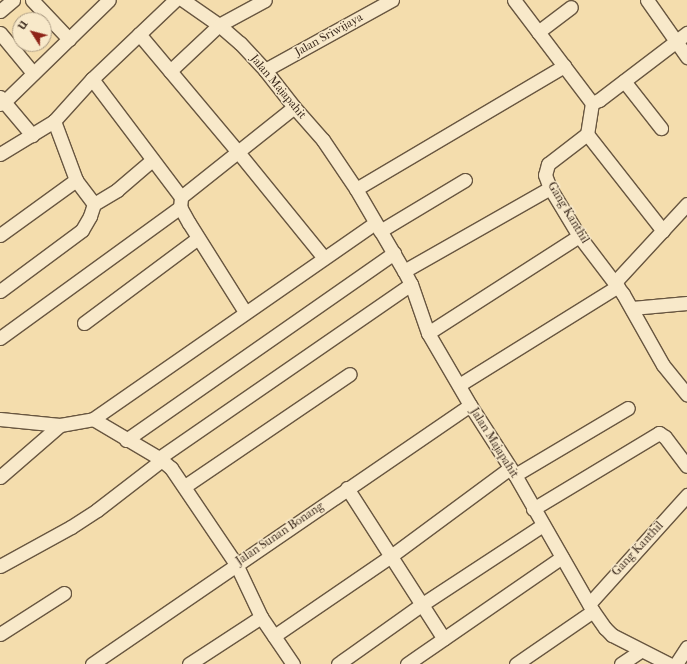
<!DOCTYPE html>
<html>
<head>
<meta charset="utf-8">
<style>
  body { margin:0 }
  #map { position:relative; width:687px; height:664px; overflow:hidden; background:#f4ddad; font-family:"IM FELL French Canon",serif }
  div>[style] { position:absolute }
  .roads { filter:drop-shadow(1px 0 #685640) drop-shadow(-1px 0 #685640) drop-shadow(0 1px #685640) drop-shadow(0 -1px #685640) }
  .minor>* { height:13px; margin:-6.5px; padding:0 6.5px; transform-origin:6.5px; border-radius:6.5px; background:#f8e9ca }
  span { translate:-50% -50%; white-space:nowrap; text-align:center; line-height:1.15; -webkit-text-stroke:3px #f8e9ca; paint-order:stroke }
  .street-label { font-size:12px; color:#3a291c }
  .north { position:absolute; left:12px; top:12px; width:40px; height:40px; box-sizing:border-box; background:#f8e9ca; border:1px solid #ac9c84; border-radius:50%; rotate:306deg; font-size:11px; font-weight:700; line-height:16px; text-align:center; color:#3a291c }
  .north::after { content:''; display:block; margin:auto; width:14px; height:18px; background:#8f2418; clip-path:polygon(50% 0,100% 100%,50% 72%,0 100%) }
</style>
</head>
<body>
<div id="map">
  <div class="roads">
    <div class="minor">
      <i style="left:32px;top:0;width:54px;rotate:46.5deg"></i>
      <i style="left:183px;top:0;width:44px;rotate:34.8deg"></i>
      <i style="left:219px;top:25px;width:28px;rotate:41deg"></i>
      <i style="left:240px;top:43px;width:37px;rotate:47deg"></i>
      <i style="left:265px;top:70px;width:47px;rotate:51.9deg"></i>
      <i style="left:294px;top:107px;width:44px;rotate:48.7deg"></i>
      <i style="left:323px;top:140px;width:59px;rotate:56deg"></i>
      <i style="left:356px;top:189px;width:95px;rotate:59.7deg"></i>
      <i style="left:404px;top:271px;width:15px;rotate:62deg"></i>
      <i style="left:411px;top:284px;width:52px;rotate:70.9deg"></i>
      <i style="left:428px;top:333px;width:83px;rotate:59.7deg"></i>
      <i style="left:470px;top:405px;width:83px;rotate:57.3deg"></i>
      <i style="left:515px;top:475px;width:157px;rotate:60.2deg"></i>
      <i style="left:593px;top:611px;width:21px;rotate:55deg"></i>
      <i style="left:605px;top:628px;width:10px;rotate:45deg"></i>
      <i style="left:612px;top:635px;width:64px;rotate:27deg"></i>
      <i style="left:514px;top:0;width:129px;rotate:52.9deg"></i>
      <i style="left:592px;top:103px;width:31px;rotate:99deg"></i>
      <i style="left:647px;top:0;width:70px;rotate:54.9deg"></i>
      <i style="left:0;top:11px;width:17px;rotate:-40deg"></i>
      <i style="left:538px;top:32px;width:41px;rotate:-37.1deg"></i>
      <i style="left:0;top:33px;width:52px;rotate:50.5deg"></i>
      <i style="left:139px;top:34px;width:154px;rotate:50deg"></i>
      <i style="left:238px;top:152px;width:136px;rotate:50.9deg"></i>
      <i style="left:265px;top:70px;width:145px;rotate:-28.9deg"></i>
      <i style="left:170px;top:71px;width:67px;rotate:-43.2deg"></i>
      <i style="left:219px;top:25px;width:52px;rotate:-28.5deg"></i>
      <i style="left:92px;top:79px;width:148px;rotate:53deg"></i>
      <i style="left:181px;top:197px;width:144px;rotate:-38.5deg"></i>
      <i style="left:624px;top:81px;width:60px;rotate:51.8deg"></i>
      <i style="left:0;top:97px;width:50px;rotate:49.9deg"></i>
      <i style="left:592px;top:103px;width:8px;rotate:-23deg"></i>
      <i style="left:599px;top:100px;width:111px;rotate:-37.3deg"></i>
      <i style="left:0;top:104px;width:4px;rotate:-27deg"></i>
      <i style="left:4px;top:102px;width:146px;rotate:-44.2deg"></i>
      <i style="left:587px;top:134px;width:49px;rotate:142.4deg"></i>
      <i style="left:548px;top:164px;width:11px;rotate:105deg"></i>
      <i style="left:545px;top:175px;width:14px;rotate:69deg"></i>
      <i style="left:550px;top:188px;width:56px;rotate:58.9deg"></i>
      <i style="left:579px;top:236px;width:73px;rotate:52.8deg"></i>
      <i style="left:623px;top:294px;width:81px;rotate:60.6deg"></i>
      <i style="left:663px;top:365px;width:38px;rotate:51deg"></i>
      <i style="left:587px;top:134px;width:123px;rotate:51.9deg"></i>
      <i style="left:0;top:154px;width:63px;rotate:-31.4deg"></i>
      <i style="left:54px;top:121px;width:57px;rotate:-47.9deg"></i>
      <i style="left:92px;top:79px;width:115px;rotate:-43.6deg"></i>
      <i style="left:356px;top:189px;width:242px;rotate:-30.6deg"></i>
      <i style="left:181px;top:198px;width:9px;rotate:96deg"></i>
      <i style="left:180px;top:207px;width:18px;rotate:61deg"></i>
      <i style="left:189px;top:223px;width:105px;rotate:57.8deg"></i>
      <i style="left:94px;top:204px;width:27px;rotate:-31deg"></i>
      <i style="left:117px;top:190px;width:46px;rotate:-40.6deg"></i>
      <i style="left:380px;top:231px;width:99px;rotate:-31deg"></i>
      <i style="left:0;top:235px;width:94px;rotate:-35.9deg"></i>
      <i style="left:404px;top:271px;width:168px;rotate:-29.6deg"></i>
      <i style="left:615px;top:282px;width:106px;rotate:-47.3deg"></i>
      <i style="left:0;top:291px;width:102px;rotate:-36.6deg"></i>
      <i style="left:82px;top:230px;width:16px;rotate:-60deg"></i>
      <i style="left:90px;top:216px;width:13px;rotate:-72deg"></i>
      <i style="left:94px;top:204px;width:30px;rotate:-127deg"></i>
      <i style="left:76px;top:180px;width:63px;rotate:-110.4deg"></i>
      <i style="left:632px;top:308px;width:55px;rotate:-5.2deg"></i>
      <i style="left:84px;top:323px;width:142px;rotate:-36.7deg"></i>
      <i style="left:428px;top:333px;width:179px;rotate:-32.7deg"></i>
      <i style="left:0;top:338px;width:223px;rotate:-36deg"></i>
      <i style="left:459px;top:385px;width:187px;rotate:-31.9deg"></i>
      <i style="left:0;top:419px;width:60px;rotate:5.7deg"></i>
      <i style="left:60px;top:425px;width:34px;rotate:-10deg"></i>
      <i style="left:93px;top:419px;width:343px;rotate:-34.8deg"></i>
      <i style="left:93px;top:419px;width:77px;rotate:30.6deg"></i>
      <i style="left:159px;top:458px;width:16px;rotate:40deg"></i>
      <i style="left:171px;top:468px;width:116px;rotate:55.9deg"></i>
      <i style="left:236px;top:564px;width:59px;rotate:64.7deg"></i>
      <i style="left:261px;top:617px;width:57px;rotate:55.8deg"></i>
      <i style="left:126px;top:440px;width:327px;rotate:-34.9deg"></i>
      <i style="left:159px;top:458px;width:306px;rotate:-34.6deg"></i>
      <i style="left:515px;top:475px;width:131px;rotate:-30.7deg"></i>
      <i style="left:0;top:477px;width:79px;rotate:-40.9deg"></i>
      <i style="left:185px;top:486px;width:199px;rotate:-34.2deg"></i>
      <i style="left:347px;top:488px;width:179px;rotate:57.3deg"></i>
      <i style="left:533px;top:509px;width:147px;rotate:-31.1deg"></i>
      <i style="left:659px;top:433px;width:7px;rotate:34deg"></i>
      <i style="left:665px;top:437px;width:36px;rotate:53deg"></i>
      <i style="left:0;top:566px;width:81px;rotate:-28.8deg"></i>
      <i style="left:71px;top:527px;width:31px;rotate:-33deg"></i>
      <i style="left:97px;top:510px;width:82px;rotate:-37.6deg"></i>
      <i style="left:589px;top:604px;width:147px;rotate:-48deg"></i>
      <i style="left:0;top:634px;width:76px;rotate:-32.6deg"></i>
      <i style="left:274px;top:636px;width:142px;rotate:-34.4deg"></i>
      <i style="left:391px;top:556px;width:148px;rotate:-36.5deg"></i>
      <i style="left:92px;top:664px;width:458px;rotate:-34.4deg"></i>
      <i style="left:189px;top:664px;width:86px;rotate:-33.1deg"></i>
      <i style="left:338px;top:664px;width:102px;rotate:-35.4deg"></i>
      <i style="left:421px;top:605px;width:146px;rotate:-33.3deg"></i>
      <i style="left:407px;top:664px;width:188px;rotate:-34.6deg"></i>
      <i style="left:516px;top:664px;width:93px;rotate:-34.5deg"></i>
      <i style="left:621px;top:664px;width:23px;rotate:-34deg"></i>
      <i style="left:676px;top:664px;width:20px;rotate:-57deg"></i>
    </div>
  </div>
  <div class="street-label">
    <span style="left:329px;top:35px;rotate:-29deg">Jalan Sriwijaya</span>
    <span style="left:278px;top:87px;rotate:50deg">Jalan Majapahit</span>
    <span style="left:568px;top:213px;rotate:59deg">Gang Kanthil</span>
    <span style="left:494px;top:443px;rotate:58deg">Jalan Majapahit</span>
    <span style="left:280px;top:534px;rotate:-34deg">Jalan Sunan Bonang</span>
    <span style="left:638px;top:549px;rotate:-47deg">Gang Kanthil</span>
  </div>
  <div class="north">U</div>
</div>
</body>
</html>
